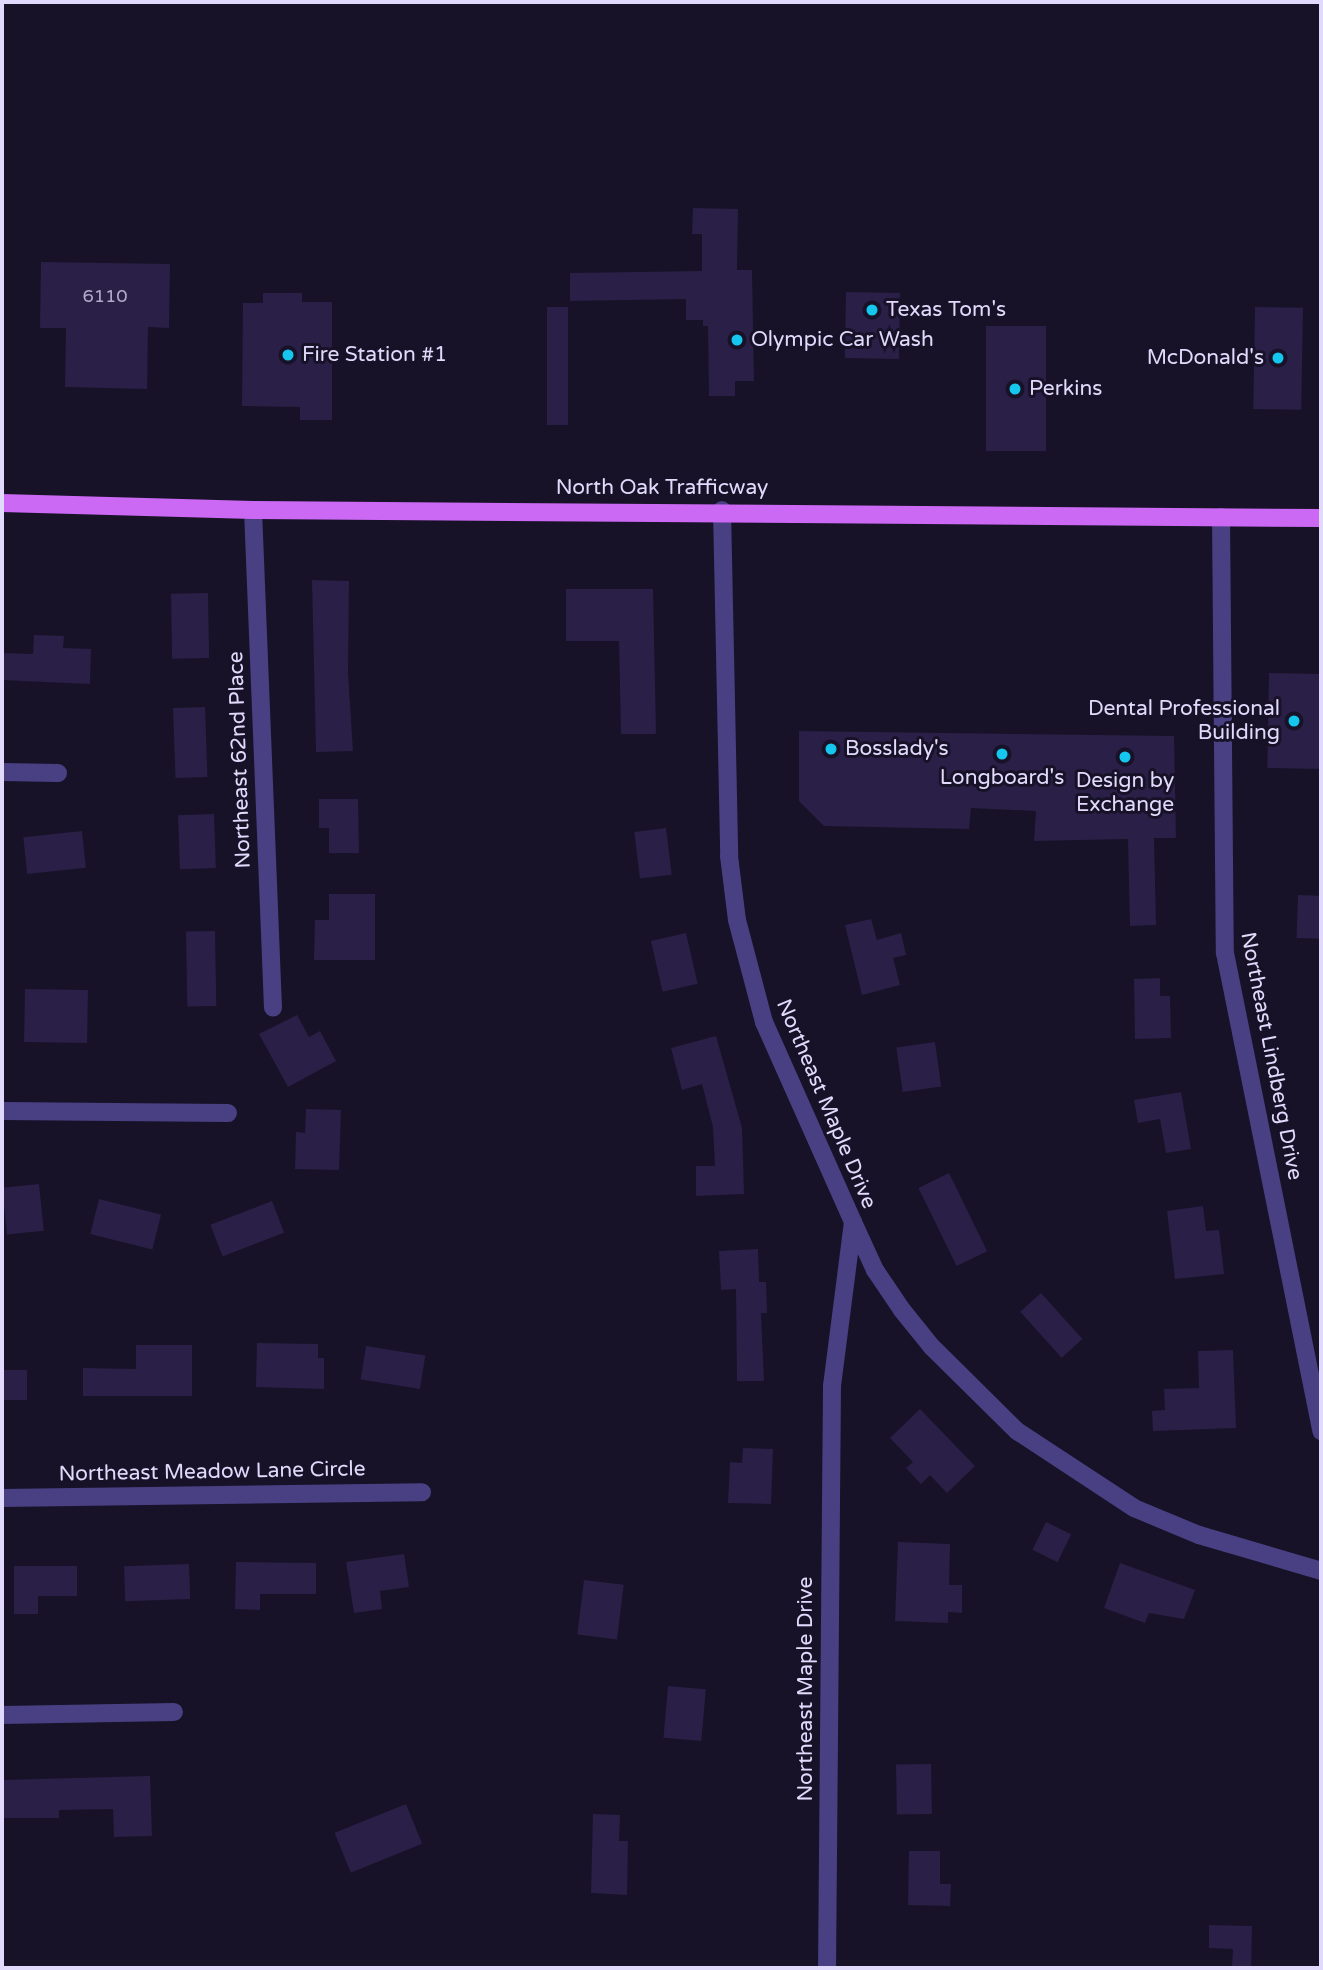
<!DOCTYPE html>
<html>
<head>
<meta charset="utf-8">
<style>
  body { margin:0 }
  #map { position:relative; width:1323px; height:1970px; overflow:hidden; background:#171227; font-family:"Varela Round",sans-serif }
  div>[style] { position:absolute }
  .building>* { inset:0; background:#2a1f46; transform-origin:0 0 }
  .minor>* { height:18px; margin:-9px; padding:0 9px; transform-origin:9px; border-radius:9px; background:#484082 }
  .major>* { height:18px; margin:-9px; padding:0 9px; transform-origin:9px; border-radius:9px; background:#cb69f4 }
  .dots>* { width:19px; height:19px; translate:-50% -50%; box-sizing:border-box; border:4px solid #171227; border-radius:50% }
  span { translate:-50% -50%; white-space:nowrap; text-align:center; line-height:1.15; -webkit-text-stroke:6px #171227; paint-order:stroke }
  .number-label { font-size:18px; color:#b3abce }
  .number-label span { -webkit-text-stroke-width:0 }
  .poi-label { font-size:21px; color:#e1dafc }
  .left { translate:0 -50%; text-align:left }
  .right { translate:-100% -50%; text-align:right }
  .street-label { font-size:21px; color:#e1dafc }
  .frame { position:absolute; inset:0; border:4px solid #e1dafc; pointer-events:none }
</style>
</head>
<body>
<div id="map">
  <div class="building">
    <i style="clip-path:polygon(693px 208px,738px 209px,737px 270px,752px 270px,754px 381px,735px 381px,735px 396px,709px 396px,708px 326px,703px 326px,703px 320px,686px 320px,686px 299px,570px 301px,570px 273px,702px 271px,702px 234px,692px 234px)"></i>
    <i style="clip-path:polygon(41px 262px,170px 264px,169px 328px,148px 327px,147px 389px,65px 387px,66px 328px,40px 328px)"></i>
    <i style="left:846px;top:292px;width:54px;height:66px;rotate:1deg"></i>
    <i style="clip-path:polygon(263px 293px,302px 293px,302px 302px,332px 302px,332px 420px,300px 420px,300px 407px,242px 406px,243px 303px,263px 303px)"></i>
    <i style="left:547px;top:307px;width:21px;height:118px"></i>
    <i style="left:1255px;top:307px;width:48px;height:102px;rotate:1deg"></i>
    <i style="left:986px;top:326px;width:60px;height:125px"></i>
    <i style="clip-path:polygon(312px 580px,349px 581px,348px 672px,353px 751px,316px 752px)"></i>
    <i style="clip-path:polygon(566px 589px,653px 589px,656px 734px,621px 734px,619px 641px,566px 641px)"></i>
    <i style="left:208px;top:593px;width:65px;height:37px;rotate:89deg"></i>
    <i style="clip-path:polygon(34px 635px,64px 636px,63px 648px,91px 649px,90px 684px,2px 680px,2px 653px,33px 654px)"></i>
    <i style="left:1269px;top:673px;width:52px;height:95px;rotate:1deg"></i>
    <i style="left:205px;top:707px;width:70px;height:32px;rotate:88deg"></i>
    <i style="clip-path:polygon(799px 731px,1174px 736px,1176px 838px,1154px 838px,1156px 925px,1130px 926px,1128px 839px,1034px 841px,1036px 811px,971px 808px,969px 829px,824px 826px,799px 801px)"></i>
    <i style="clip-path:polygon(319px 799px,358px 799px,359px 853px,329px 853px,329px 828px,319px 828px)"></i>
    <i style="left:214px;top:814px;width:54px;height:36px;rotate:88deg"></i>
    <i style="left:666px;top:828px;width:47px;height:32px;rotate:83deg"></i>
    <i style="left:82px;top:831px;width:37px;height:59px;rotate:84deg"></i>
    <i style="clip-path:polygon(329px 894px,375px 894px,375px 960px,314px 960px,315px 920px,329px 920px)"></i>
    <i style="left:1298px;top:895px;width:23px;height:43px;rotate:2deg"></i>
    <i style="clip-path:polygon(871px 919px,877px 940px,901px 933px,906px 955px,893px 958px,900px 985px,862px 995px,845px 925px)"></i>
    <i style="left:215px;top:931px;width:75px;height:29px;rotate:89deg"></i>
    <i style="left:686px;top:933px;width:52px;height:36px;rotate:77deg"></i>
    <i style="clip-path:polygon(1160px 978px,1160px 996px,1170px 996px,1171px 1038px,1135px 1039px,1134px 979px)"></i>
    <i style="left:25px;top:989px;width:63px;height:53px;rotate:1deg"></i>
    <i style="clip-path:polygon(297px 1015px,309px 1037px,320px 1031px,336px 1061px,288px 1087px,259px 1034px)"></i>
    <i style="clip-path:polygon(716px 1036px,742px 1128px,744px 1194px,696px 1196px,696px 1166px,715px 1166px,713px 1127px,702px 1084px,682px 1090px,671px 1048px)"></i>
    <i style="left:935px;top:1042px;width:45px;height:39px;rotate:82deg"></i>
    <i style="clip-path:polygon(1181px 1092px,1191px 1149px,1166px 1153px,1160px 1119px,1138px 1123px,1134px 1100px)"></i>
    <i style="clip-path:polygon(306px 1109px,341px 1110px,339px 1170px,295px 1169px,296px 1132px,305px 1133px)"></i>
    <i style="left:949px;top:1173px;width:87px;height:34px;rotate:64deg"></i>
    <i style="left:39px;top:1184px;width:47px;height:37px;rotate:84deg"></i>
    <i style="left:99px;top:1199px;width:64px;height:36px;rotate:14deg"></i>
    <i style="left:272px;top:1201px;width:34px;height:66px;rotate:69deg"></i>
    <i style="clip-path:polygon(1203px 1206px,1206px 1231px,1219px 1230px,1224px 1274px,1175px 1279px,1167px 1211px)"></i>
    <i style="clip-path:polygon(758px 1249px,759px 1282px,766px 1282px,767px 1313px,761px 1313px,764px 1381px,737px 1381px,736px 1289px,721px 1290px,719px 1251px)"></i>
    <i style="left:1041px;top:1293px;width:62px;height:28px;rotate:48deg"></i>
    <i style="clip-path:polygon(257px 1343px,318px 1344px,318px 1358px,324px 1358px,324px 1389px,256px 1387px)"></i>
    <i style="clip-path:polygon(136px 1345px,192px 1345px,192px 1396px,83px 1396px,83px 1368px,136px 1369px)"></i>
    <i style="left:366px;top:1346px;width:60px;height:34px;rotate:9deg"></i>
    <i style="clip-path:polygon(1233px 1350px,1236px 1428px,1153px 1431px,1152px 1411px,1165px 1410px,1164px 1389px,1199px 1388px,1198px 1351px)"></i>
    <i style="left:2px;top:1370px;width:25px;height:30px"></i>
    <i style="clip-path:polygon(920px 1409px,975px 1466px,947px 1493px,930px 1475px,921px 1484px,906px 1468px,913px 1462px,890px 1438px)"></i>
    <i style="clip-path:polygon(743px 1448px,773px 1449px,771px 1504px,728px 1503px,730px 1462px,742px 1463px)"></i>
    <i style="left:1046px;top:1522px;width:28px;height:31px;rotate:26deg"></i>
    <i style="clip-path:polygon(898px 1542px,950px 1544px,949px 1585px,962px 1585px,962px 1613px,948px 1612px,948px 1623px,895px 1621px)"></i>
    <i style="clip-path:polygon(404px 1554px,409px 1587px,380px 1591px,382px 1609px,354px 1613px,346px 1562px)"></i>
    <i style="clip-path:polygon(236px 1562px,316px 1563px,316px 1594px,260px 1594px,260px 1610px,235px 1609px)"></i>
    <i style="clip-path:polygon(1120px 1563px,1195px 1590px,1184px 1619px,1149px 1613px,1145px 1623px,1104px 1608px)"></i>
    <i style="left:189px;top:1564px;width:35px;height:65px;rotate:88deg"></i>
    <i style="clip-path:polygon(14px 1566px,77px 1566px,77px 1596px,38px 1596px,38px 1614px,14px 1614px)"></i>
    <i style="left:584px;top:1580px;width:40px;height:55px;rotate:7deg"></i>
    <i style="left:668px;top:1686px;width:38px;height:52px;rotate:5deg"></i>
    <i style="left:931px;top:1764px;width:50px;height:35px;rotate:89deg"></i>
    <i style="clip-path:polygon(150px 1776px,152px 1836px,114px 1837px,113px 1809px,59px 1810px,59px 1818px,2px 1818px,2px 1780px)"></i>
    <i style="left:406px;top:1804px;width:43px;height:77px;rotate:68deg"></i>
    <i style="clip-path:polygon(593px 1814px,620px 1815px,619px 1841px,628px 1841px,627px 1895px,591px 1893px)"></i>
    <i style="clip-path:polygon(909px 1851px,940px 1851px,940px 1884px,951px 1884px,950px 1906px,908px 1905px)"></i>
    <i style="clip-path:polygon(1209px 1925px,1252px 1926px,1251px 1968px,1232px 1968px,1233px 1949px,1209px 1948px)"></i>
  </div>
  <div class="minor">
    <i style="left:253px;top:510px;width:498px;rotate:87.7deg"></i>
    <i style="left:722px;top:510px;width:346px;rotate:88.8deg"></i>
    <i style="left:729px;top:856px;width:64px;rotate:82.9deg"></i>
    <i style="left:737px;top:920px;width:106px;rotate:75.2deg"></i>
    <i style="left:764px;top:1022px;width:219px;rotate:66deg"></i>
    <i style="left:853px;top:1222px;width:165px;rotate:97.3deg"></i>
    <i style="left:832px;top:1386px;width:582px;rotate:90.49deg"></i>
    <i style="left:1221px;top:517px;width:436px;rotate:89.5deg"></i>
    <i style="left:1225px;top:953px;width:488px;rotate:78.6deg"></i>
    <i style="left:2px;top:772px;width:56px;rotate:1deg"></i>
    <i style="left:2px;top:1111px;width:226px;rotate:0.5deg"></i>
    <i style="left:853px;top:1222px;width:53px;rotate:65.4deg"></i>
    <i style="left:875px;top:1270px;width:48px;rotate:56deg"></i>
    <i style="left:902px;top:1310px;width:48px;rotate:51deg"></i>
    <i style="left:932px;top:1347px;width:120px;rotate:44.7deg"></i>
    <i style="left:1017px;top:1431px;width:140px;rotate:33.3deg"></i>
    <i style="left:1134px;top:1508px;width:70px;rotate:22.6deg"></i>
    <i style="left:1199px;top:1535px;width:127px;rotate:16.4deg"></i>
    <i style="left:2px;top:1498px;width:420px;rotate:-0.8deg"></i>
    <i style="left:2px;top:1715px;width:172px;rotate:-1deg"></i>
  </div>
  <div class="major">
    <i style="left:2px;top:503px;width:251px;rotate:1.6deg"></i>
    <i style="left:253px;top:510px;width:1068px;rotate:0.43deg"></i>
  </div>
  <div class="dots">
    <i style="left:872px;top:310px;background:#15c7ee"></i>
    <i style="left:737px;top:340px;background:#15c7ee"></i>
    <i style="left:288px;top:355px;background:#15c7ee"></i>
    <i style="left:1278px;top:358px;background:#15c7ee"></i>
    <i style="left:1015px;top:389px;background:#15c7ee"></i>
    <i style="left:1294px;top:721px;background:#15c7ee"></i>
    <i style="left:831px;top:749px;background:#15c7ee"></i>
    <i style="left:1002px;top:754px;background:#15c7ee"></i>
    <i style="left:1125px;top:757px;background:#15c7ee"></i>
  </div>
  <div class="number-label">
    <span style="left:105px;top:296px">6110</span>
  </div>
  <div class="poi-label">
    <span class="left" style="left:886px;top:310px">Texas Tom's</span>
    <span class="left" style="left:751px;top:340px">Olympic Car Wash</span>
    <span class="left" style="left:302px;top:355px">Fire Station #1</span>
    <span class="right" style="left:1264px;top:358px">McDonald's</span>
    <span class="left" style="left:1029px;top:389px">Perkins</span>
    <span class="right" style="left:1280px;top:721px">Dental Professional<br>Building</span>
    <span class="left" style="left:845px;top:749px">Bosslady's</span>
    <span style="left:1002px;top:778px">Longboard's</span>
    <span style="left:1125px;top:793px">Design by<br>Exchange</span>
  </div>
  <div class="street-label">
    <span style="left:662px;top:488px">North Oak Trafficway</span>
    <span style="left:240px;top:760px;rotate:-92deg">Northeast 62nd Place</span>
    <span style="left:1271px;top:1056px;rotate:79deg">Northeast Lindberg Drive</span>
    <span style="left:826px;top:1104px;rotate:67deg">Northeast Maple Drive</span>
    <span style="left:212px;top:1472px;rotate:-1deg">Northeast Meadow Lane Circle</span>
    <span style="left:806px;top:1689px;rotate:-90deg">Northeast Maple Drive</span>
  </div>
  <div class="frame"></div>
</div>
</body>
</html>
